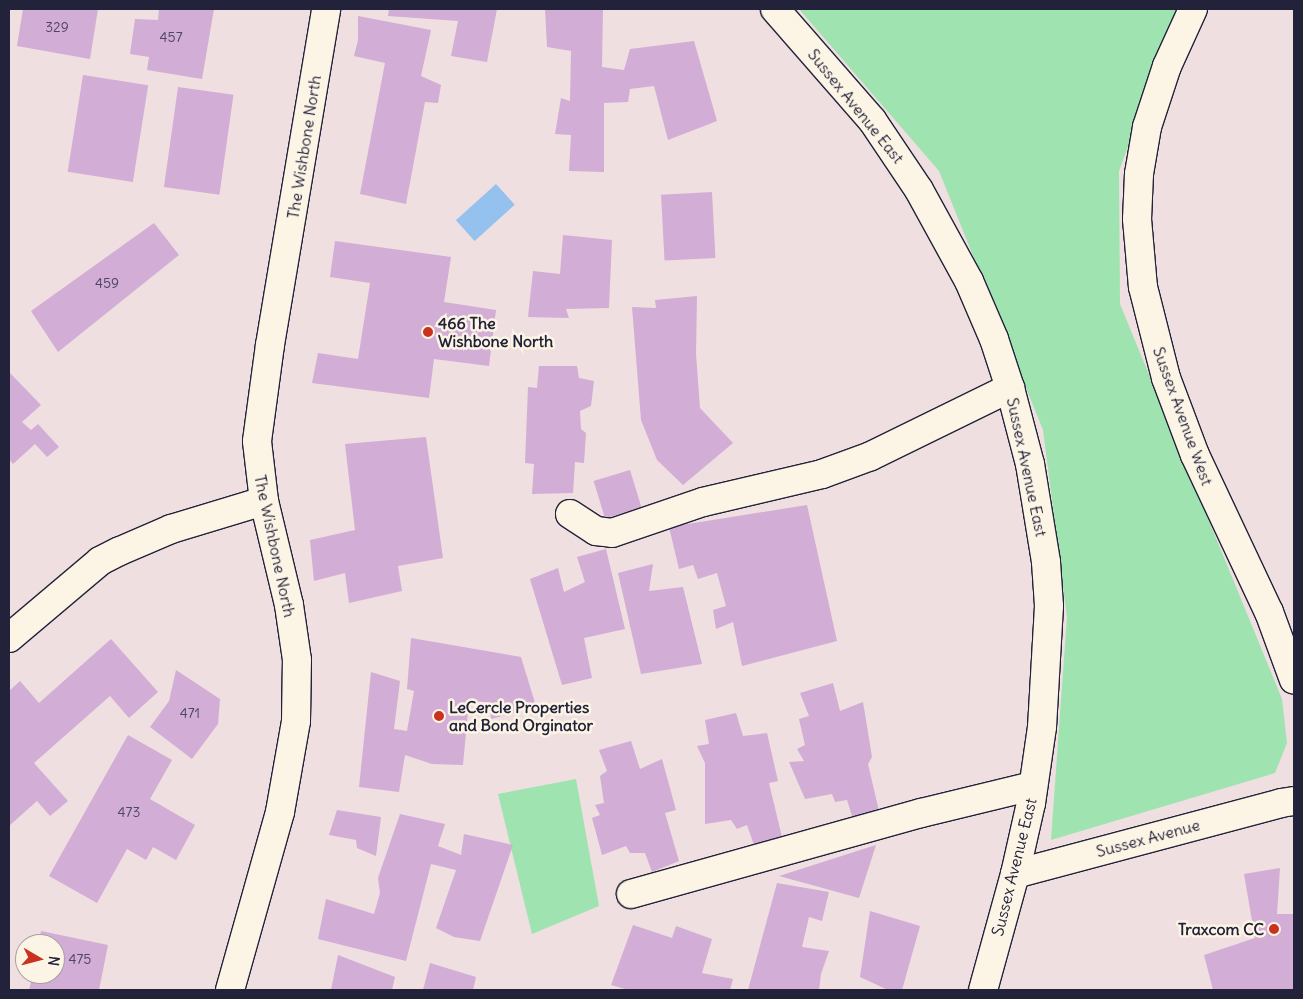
<!DOCTYPE html>
<html>
<head>
<meta charset="utf-8">
<style>
  body { margin:0 }
  #map { position:relative; width:1303px; height:999px; overflow:hidden; background:#efdfe0; font-family:Delius,sans-serif }
  div>[style] { position:absolute }
  .green>* { inset:0; background:#9ee3b0 }
  .water>* { inset:0; background:#94c1ed; transform-origin:0 0 }
  .building>* { inset:0; background:#d2add6; transform-origin:0 0 }
  .roads { filter:drop-shadow(1px 0 #22223b) drop-shadow(-1px 0 #22223b) drop-shadow(0 1px #22223b) drop-shadow(0 -1px #22223b) }
  .minor>* { height:28px; margin:-14px; padding:0 14px; transform-origin:14px; border-radius:14px; background:#fcf5e5 }
  .dots>* { width:14px; height:14px; translate:-50% -50%; box-sizing:border-box; border:2px solid #fcf5e5; border-radius:50% }
  span { translate:-50% -50%; white-space:nowrap; text-align:center; line-height:1.15; -webkit-text-stroke:5px #fcf5e5; paint-order:stroke }
  .number-label { font-size:14px; color:#4e4562 }
  .number-label span { -webkit-text-stroke-width:0 }
  .street-label { font-size:16px; color:#22223b }
  .poi-label { font-size:16px; color:#22223b; font-weight:700 }
  .left { translate:0 -50%; text-align:left }
  .right { translate:-100% -50%; text-align:right }
  .frame { position:absolute; inset:0; border:10px solid #22223b; pointer-events:none }
  .north { position:absolute; left:15px; top:934px; width:50px; height:50px; box-sizing:border-box; background:#fcf5e5; border:1px solid #a5a1a1; border-radius:50%; rotate:98deg; font-size:14px; font-weight:700; line-height:20px; text-align:center; color:#22223b }
  .north::after { content:''; display:block; margin:auto; width:18px; height:22px; background:#c8321e; clip-path:polygon(50% 0,100% 100%,50% 72%,0 100%) }
</style>
</head>
<body>
<div id="map">
  <div class="green">
    <i style="clip-path:polygon(799px 9px,1178px 9px,1119px 171px,1120px 304px,1282px 699px,1287px 743px,1275px 773px,1051px 840px,1067px 617px,1043px 430px,939px 171px)"></i>
    <i style="clip-path:polygon(576px 779px,599px 906px,532px 934px,498px 794px)"></i>
  </div>
  <div class="water">
    <i style="left:496px;top:184px;width:28px;height:54px;rotate:48deg"></i>
  </div>
  <div class="building">
    <i style="clip-path:polygon(23px 9px,98px 9px,90px 59px,17px 46px)"></i>
    <i style="clip-path:polygon(159px 9px,214px 9px,202px 79px,147px 70px,149px 57px,130px 54px,135px 19px,158px 20px)"></i>
    <i style="clip-path:polygon(389px 9px,497px 9px,487px 62px,451px 56px,458px 21px,388px 16px)"></i>
    <i style="clip-path:polygon(545px 9px,603px 9px,602px 67px,624px 70px,630px 49px,694px 41px,717px 121px,668px 140px,654px 86px,630px 89px,628px 102px,604px 103px,604px 172px,569px 171px,571px 135px,555px 134px,561px 98px,570px 101px,571px 51px,547px 47px)"></i>
    <i style="clip-path:polygon(358px 16px,431px 30px,421px 76px,441px 85px,438px 103px,425px 102px,406px 204px,360px 194px,385px 63px,354px 56px,358px 40px)"></i>
    <i style="left:83px;top:75px;width:66px;height:98px;rotate:9deg"></i>
    <i style="left:178px;top:87px;width:56px;height:101px;rotate:8deg"></i>
    <i style="left:712px;top:192px;width:66px;height:51px;rotate:87deg"></i>
    <i style="clip-path:polygon(154px 223px,179px 255px,58px 352px,31px 311px)"></i>
    <i style="clip-path:polygon(563px 235px,612px 240px,609px 308px,566px 309px,569px 318px,528px 317px,533px 271px,560px 274px)"></i>
    <i style="clip-path:polygon(335px 241px,451px 257px,444px 302px,496px 310px,489px 366px,434px 359px,429px 398px,312px 383px,318px 353px,358px 359px,370px 283px,330px 277px)"></i>
    <i style="clip-path:polygon(697px 296px,696px 354px,700px 408px,733px 443px,683px 485px,657px 460px,641px 420px,632px 307px,656px 308px,655px 300px)"></i>
    <i style="clip-path:polygon(539px 366px,577px 366px,579px 378px,594px 381px,591px 406px,580px 411px,581px 429px,586px 433px,584px 463px,575px 462px,573px 493px,532px 494px,534px 464px,525px 463px,528px 387px,537px 388px)"></i>
    <i style="clip-path:polygon(9px 372px,41px 405px,22px 422px,31px 430px,38px 424px,59px 447px,47px 457px,35px 444px,13px 464px,9px 459px)"></i>
    <i style="clip-path:polygon(426px 437px,443px 558px,398px 566px,402px 591px,349px 603px,345px 573px,314px 581px,310px 540px,355px 530px,345px 444px)"></i>
    <i style="left:630px;top:470px;width:39px;height:38px;rotate:73deg"></i>
    <i style="clip-path:polygon(807px 505px,837px 641px,742px 666px,733px 622px,716px 629px,713px 610px,726px 606px,717px 573px,698px 579px,693px 565px,679px 569px,669px 527px)"></i>
    <i style="clip-path:polygon(606px 549px,625px 629px,584px 638px,592px 678px,562px 685px,530px 579px,558px 568px,564px 592px,585px 582px,577px 557px)"></i>
    <i style="clip-path:polygon(653px 564px,649px 591px,683px 587px,702px 664px,641px 674px,618px 573px)"></i>
    <i style="clip-path:polygon(411px 638px,521px 657px,535px 703px,514px 713px,491px 719px,490px 703px,469px 700px,463px 765px,432px 764px,405px 755px,399px 792px,359px 787px,371px 672px,400px 681px,394px 729px,407px 731px,414px 691px,407px 689px)"></i>
    <i style="clip-path:polygon(111px 639px,158px 692px,129px 718px,110px 696px,34px 763px,68px 801px,50px 816px,37px 801px,9px 826px,9px 691px,20px 681px,39px 703px)"></i>
    <i style="clip-path:polygon(176px 670px,220px 699px,218px 724px,192px 759px,150px 727px,169px 701px)"></i>
    <i style="clip-path:polygon(833px 683px,840px 711px,863px 702px,872px 757px,868px 764px,879px 811px,853px 819px,847px 800px,835px 802px,832px 794px,805px 799px,789px 762px,804px 761px,797px 749px,805px 745px,799px 719px,809px 716px,800px 693px)"></i>
    <i style="clip-path:polygon(736px 713px,743px 736px,767px 733px,778px 781px,769px 783px,782px 837px,754px 845px,747px 825px,737px 829px,731px 820px,705px 824px,705px 763px,697px 746px,709px 744px,705px 720px)"></i>
    <i style="clip-path:polygon(128px 735px,172px 760px,150px 799px,195px 825px,176px 860px,153px 847px,146px 860px,127px 849px,97px 903px,49px 876px)"></i>
    <i style="clip-path:polygon(631px 741px,640px 769px,662px 759px,676px 810px,665px 813px,679px 861px,652px 872px,645px 853px,630px 853px,626px 846px,602px 855px,592px 818px,600px 815px,595px 805px,604px 803px,600px 776px,607px 771px,599px 750px)"></i>
    <i style="clip-path:polygon(337px 810px,381px 817px,376px 856px,357px 848px,356px 840px,329px 835px)"></i>
    <i style="clip-path:polygon(400px 814px,445px 824px,438px 846px,461px 855px,464px 834px,513px 845px,480px 941px,454px 937px,436px 928px,456px 870px,431px 864px,406px 961px,318px 939px,326px 899px,374px 914px,380px 893px,378px 878px)"></i>
    <i style="clip-path:polygon(876px 845px,859px 898px,779px 876px)"></i>
    <i style="clip-path:polygon(1280px 868px,1277px 914px,1293px 914px,1294px 919px,1294px 990px,1213px 990px,1204px 955px,1255px 938px,1244px 874px)"></i>
    <i style="clip-path:polygon(777px 883px,829px 892px,822px 921px,809px 917px,802px 947px,829px 951px,821px 974px,819px 990px,748px 990px)"></i>
    <i style="clip-path:polygon(870px 911px,920px 926px,902px 990px,888px 990px,860px 977px)"></i>
    <i style="clip-path:polygon(633px 925px,672px 938px,676px 926px,712px 939px,702px 973px,733px 979px,730px 990px,629px 990px,611px 985px)"></i>
    <i style="clip-path:polygon(41px 931px,108px 945px,99px 990px,29px 990px,33px 974px,55px 974px,55px 944px,39px 944px)"></i>
    <i style="clip-path:polygon(338px 955px,395px 977px,392px 990px,331px 990px)"></i>
    <i style="clip-path:polygon(430px 963px,476px 977px,473px 990px,423px 990px)"></i>
  </div>
  <div class="roads">
    <div class="minor">
      <i style="left:775px;top:9px;width:147px;rotate:48.9deg"></i>
      <i style="left:872px;top:120px;width:84px;rotate:56.1deg"></i>
      <i style="left:919px;top:190px;width:104px;rotate:61.2deg"></i>
      <i style="left:969px;top:281px;width:63px;rotate:66.7deg"></i>
      <i style="left:994px;top:339px;width:52px;rotate:71.9deg"></i>
      <i style="left:1010px;top:388px;width:79px;rotate:75.3deg"></i>
      <i style="left:1030px;top:464px;width:99px;rotate:80.7deg"></i>
      <i style="left:1046px;top:562px;width:44px;rotate:86.1deg"></i>
      <i style="left:1049px;top:606px;width:121px;rotate:93.3deg"></i>
      <i style="left:1042px;top:727px;width:77px;rotate:98.2deg"></i>
      <i style="left:1031px;top:803px;width:73px;rotate:102.7deg"></i>
      <i style="left:1015px;top:874px;width:120px;rotate:105.4deg"></i>
      <i style="left:1193px;top:9px;width:63px;rotate:114.5deg"></i>
      <i style="left:1167px;top:66px;width:64px;rotate:108.2deg"></i>
      <i style="left:1147px;top:127px;width:48px;rotate:99.7deg"></i>
      <i style="left:1139px;top:174px;width:45px;rotate:92.5deg"></i>
      <i style="left:1137px;top:219px;width:68px;rotate:85deg"></i>
      <i style="left:1143px;top:287px;width:94px;rotate:75.8deg"></i>
      <i style="left:1166px;top:378px;width:82px;rotate:69.4deg"></i>
      <i style="left:1195px;top:455px;width:174px;rotate:64.8deg"></i>
      <i style="left:1269px;top:612px;width:72px;rotate:69.8deg"></i>
      <i style="left:570px;top:514px;width:31px;rotate:33deg"></i>
      <i style="left:596px;top:531px;width:16px;rotate:7deg"></i>
      <i style="left:612px;top:533px;width:96px;rotate:-18.8deg"></i>
      <i style="left:703px;top:502px;width:122px;rotate:-13.2deg"></i>
      <i style="left:822px;top:474px;width:52px;rotate:-20.2deg"></i>
      <i style="left:871px;top:456px;width:155px;rotate:-26.1deg"></i>
      <i style="left:9px;top:638px;width:119px;rotate:-40.2deg"></i>
      <i style="left:100px;top:561px;width:22px;rotate:-27deg"></i>
      <i style="left:120px;top:551px;width:56px;rotate:-23.3deg"></i>
      <i style="left:171px;top:529px;width:97px;rotate:-16.8deg"></i>
      <i style="left:1015px;top:874px;width:275px;rotate:-14.9deg"></i>
      <i style="left:1281px;top:803px;width:13px;rotate:-9deg"></i>
      <i style="left:631px;top:894px;width:301px;rotate:-15.6deg"></i>
      <i style="left:921px;top:813px;width:115px;rotate:-13.6deg"></i>
      <i style="left:230px;top:990px;width:185px;rotate:-74.3deg"></i>
      <i style="left:280px;top:812px;width:92px;rotate:-80deg"></i>
      <i style="left:296px;top:721px;width:61px;rotate:-89.1deg"></i>
      <i style="left:297px;top:660px;width:56px;rotate:-98.3deg"></i>
      <i style="left:289px;top:605px;width:107px;rotate:-103.5deg"></i>
      <i style="left:264px;top:501px;width:60px;rotate:-96.7deg"></i>
      <i style="left:257px;top:441px;width:97px;rotate:-82.3deg"></i>
      <i style="left:270px;top:345px;width:341px;rotate:-80.5deg"></i>
    </div>
  </div>
  <div class="dots">
    <i style="left:428px;top:332px;background:#c8321e"></i>
    <i style="left:439px;top:716px;background:#c8321e"></i>
    <i style="left:1274px;top:929px;background:#c8321e"></i>
  </div>
  <div class="number-label">
    <span style="left:57px;top:27px">329</span>
    <span style="left:171px;top:37px">457</span>
    <span style="left:107px;top:283px">459</span>
    <span style="left:190px;top:713px">471</span>
    <span style="left:129px;top:812px">473</span>
    <span style="left:80px;top:959px">475</span>
  </div>
  <div class="street-label">
    <span style="left:856px;top:106px;rotate:51deg">Sussex Avenue East</span>
    <span style="left:304px;top:147px;rotate:-81deg">The Wishbone North</span>
    <span style="left:1183px;top:416px;rotate:70deg">Sussex Avenue West</span>
    <span style="left:1027px;top:467px;rotate:78deg">Sussex Avenue East</span>
    <span style="left:275px;top:546px;rotate:78deg">The Wishbone North</span>
    <span style="left:1148px;top:838px;rotate:-15deg">Sussex Avenue</span>
    <span style="left:1014px;top:867px;rotate:-76deg">Sussex Avenue East</span>
  </div>
  <div class="poi-label">
    <span class="left" style="left:438px;top:332px">466 The<br>Wishbone North</span>
    <span class="left" style="left:449px;top:716px">LeCercle Properties<br>and Bond Orginator</span>
    <span class="right" style="left:1264px;top:929px">Traxcom CC</span>
  </div>
  <div class="frame"></div>
  <div class="north">N</div>
</div>
</body>
</html>
